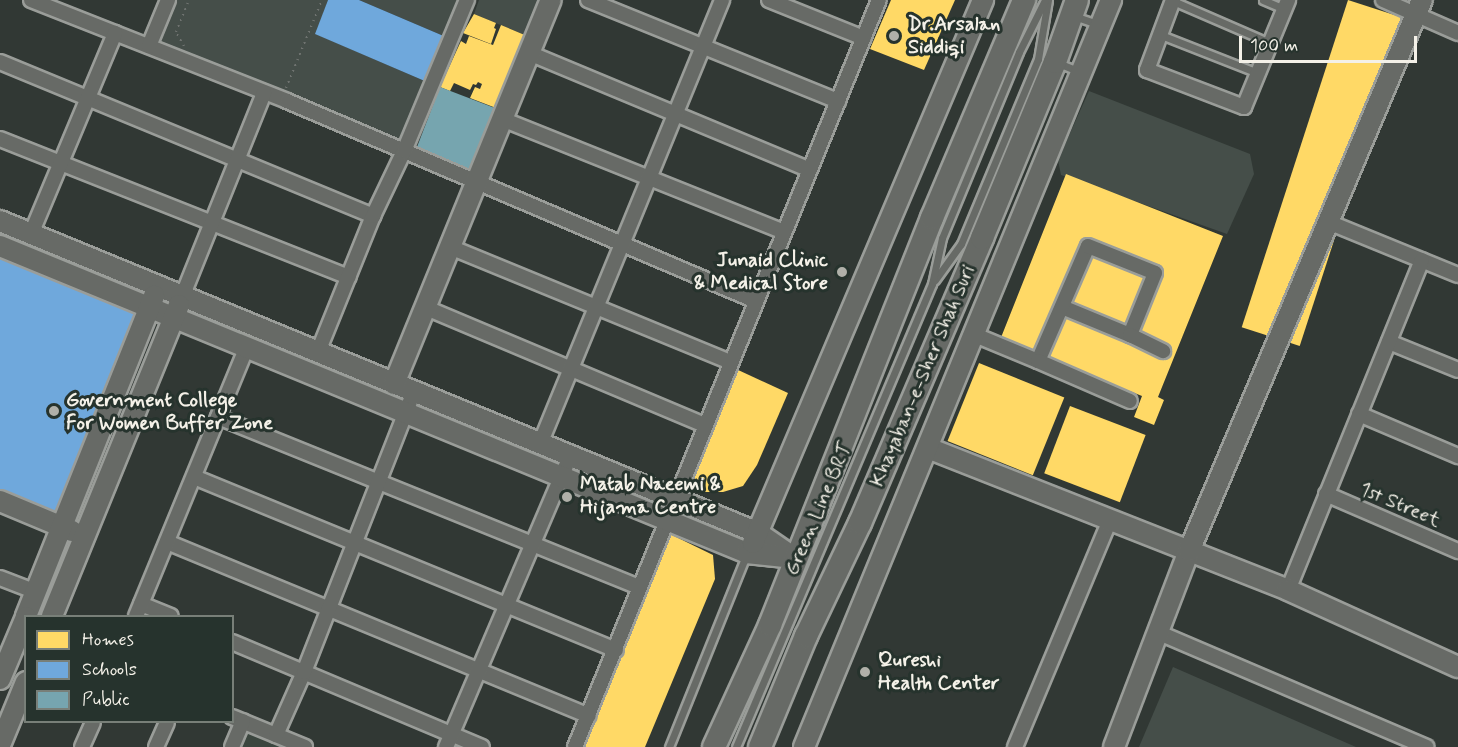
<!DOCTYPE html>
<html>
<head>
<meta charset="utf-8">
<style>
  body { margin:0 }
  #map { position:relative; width:1458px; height:747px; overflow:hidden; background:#313834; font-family:Mynerve,sans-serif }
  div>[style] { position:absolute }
  .built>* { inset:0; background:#3b463f }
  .green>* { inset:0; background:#454e49 }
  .homes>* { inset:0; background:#ffd966; transform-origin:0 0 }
  .schools>* { inset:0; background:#6fa8dc }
  .public>* { inset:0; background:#76a5af; transform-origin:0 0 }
  .path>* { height:2px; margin-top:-1px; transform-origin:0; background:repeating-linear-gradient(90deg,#6f7370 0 1.5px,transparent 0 6px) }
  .roads { filter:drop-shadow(2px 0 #9a9d99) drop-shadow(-2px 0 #9a9d99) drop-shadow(0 2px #9a9d99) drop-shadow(0 -2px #9a9d99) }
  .lane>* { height:7px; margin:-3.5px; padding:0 3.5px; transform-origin:3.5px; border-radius:3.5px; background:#676a66 }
  .street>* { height:14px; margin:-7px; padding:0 7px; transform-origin:7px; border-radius:7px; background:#676a66 }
  .secondary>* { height:20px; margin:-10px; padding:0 10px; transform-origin:10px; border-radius:10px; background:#676a66 }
  .primary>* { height:22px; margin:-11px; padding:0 11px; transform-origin:11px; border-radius:11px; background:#676a66 }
  .dots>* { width:16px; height:16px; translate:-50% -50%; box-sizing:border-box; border:3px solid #26332d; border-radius:50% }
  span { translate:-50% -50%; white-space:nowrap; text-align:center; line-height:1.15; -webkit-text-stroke:6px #26332d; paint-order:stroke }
  .poi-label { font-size:20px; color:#f4f1e8; font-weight:700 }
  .left { translate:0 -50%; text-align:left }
  .right { translate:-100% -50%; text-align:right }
  .street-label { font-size:20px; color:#f4f1e8 }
  .legend { position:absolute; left:24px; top:615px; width:210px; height:108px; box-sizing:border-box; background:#26332d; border:2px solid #787f78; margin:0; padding:8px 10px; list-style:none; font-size:18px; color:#f4f1e8 }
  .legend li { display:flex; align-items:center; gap:12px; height:30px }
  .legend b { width:30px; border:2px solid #787f78 }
  .scale { position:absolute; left:1239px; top:36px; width:178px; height:27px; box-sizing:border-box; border:3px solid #f4f1e8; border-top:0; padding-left:8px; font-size:18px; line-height:21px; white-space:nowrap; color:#f4f1e8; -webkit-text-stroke:4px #26332d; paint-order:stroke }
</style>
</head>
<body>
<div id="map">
  <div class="built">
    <i style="clip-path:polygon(243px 721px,305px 747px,232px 747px)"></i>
  </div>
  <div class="green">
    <i style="clip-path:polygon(168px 0,328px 0,316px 34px,427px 82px,400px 149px,149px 46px)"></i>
    <i style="clip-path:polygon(359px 0,460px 0,446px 37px)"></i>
    <i style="clip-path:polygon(479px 0,549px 0,527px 36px,474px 14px)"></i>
    <i style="clip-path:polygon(1089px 91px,1250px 154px,1254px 174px,1227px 234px,1061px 175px,1058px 160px)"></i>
    <i style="clip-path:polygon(1173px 667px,1356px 747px,1139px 747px)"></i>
  </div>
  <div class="homes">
    <i style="clip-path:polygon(891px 0,955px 0,924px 70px,870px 49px)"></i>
    <i style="left:1348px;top:0;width:61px;height:344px;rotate:18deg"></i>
    <i style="clip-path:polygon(474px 14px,496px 23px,494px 28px,496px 29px,491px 44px,463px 33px)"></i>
    <i style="clip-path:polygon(501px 25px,527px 36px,509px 74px,512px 76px,505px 93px,502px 92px,496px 108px,470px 98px,475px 87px,480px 89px,482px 84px,478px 82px,476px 85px,473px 84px,470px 90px,454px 83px,450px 91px,440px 87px,461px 41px,466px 44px,469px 36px,493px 45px)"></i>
    <i style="clip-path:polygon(1066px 174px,1223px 236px,1158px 397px,1164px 400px,1154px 425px,1134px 417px,1142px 396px,1000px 340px)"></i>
    <i style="left:979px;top:363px;width:92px;height:84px;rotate:22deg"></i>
    <i style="clip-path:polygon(736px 369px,788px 393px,757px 465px,743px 486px,723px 492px,702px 492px,684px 484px)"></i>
    <i style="left:1070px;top:406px;width:81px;height:72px;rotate:21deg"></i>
    <i style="clip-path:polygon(670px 534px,713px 555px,715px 579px,645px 747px,581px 747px)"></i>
  </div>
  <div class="schools">
    <i style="clip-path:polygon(328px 0,359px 0,446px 37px,427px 82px,315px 34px)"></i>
    <i style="clip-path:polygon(0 246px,150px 306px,61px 527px,0 501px)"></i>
  </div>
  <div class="public">
    <i style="left:440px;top:87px;width:65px;height:69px;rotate:21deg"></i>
  </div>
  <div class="path">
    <i style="left:184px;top:46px;width:16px;rotate:-120deg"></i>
    <i style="left:176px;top:32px;width:35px;rotate:-68deg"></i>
    <i style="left:286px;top:88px;width:95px;rotate:-67.8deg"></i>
  </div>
  <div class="roads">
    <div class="lane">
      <i style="left:1263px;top:0;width:23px;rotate:23deg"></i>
      <i style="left:1173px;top:1px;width:106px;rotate:23.4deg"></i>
      <i style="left:1074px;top:16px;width:28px;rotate:19deg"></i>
      <i style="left:1161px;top:35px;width:104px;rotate:21.4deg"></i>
      <i style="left:1058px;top:63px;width:24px;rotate:22deg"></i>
      <i style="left:935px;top:280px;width:44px;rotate:-54.2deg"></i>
      <i style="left:961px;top:244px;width:200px;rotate:-67.4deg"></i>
      <i style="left:1038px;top:59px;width:60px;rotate:-80.4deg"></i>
      <i style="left:669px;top:747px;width:207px;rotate:-68.1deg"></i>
      <i style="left:736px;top:747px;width:503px;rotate:-67.06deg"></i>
      <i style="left:932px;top:284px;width:47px;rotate:-77.7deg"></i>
      <i style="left:942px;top:238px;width:201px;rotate:-67.5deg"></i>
      <i style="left:1019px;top:52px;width:58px;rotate:-63.4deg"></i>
    </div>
    <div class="street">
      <i style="left:31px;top:0;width:275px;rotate:21.5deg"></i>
      <i style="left:287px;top:101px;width:510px;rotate:23.1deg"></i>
      <i style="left:588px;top:0;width:270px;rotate:22deg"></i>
      <i style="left:769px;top:0;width:102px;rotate:21.8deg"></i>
      <i style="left:1173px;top:0;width:75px;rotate:110.4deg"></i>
      <i style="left:1147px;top:70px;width:104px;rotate:20.9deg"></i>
      <i style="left:1244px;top:107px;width:116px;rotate:-67.6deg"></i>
      <i style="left:1383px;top:0;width:82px;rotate:23.7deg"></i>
      <i style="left:149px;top:46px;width:50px;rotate:-67.6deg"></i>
      <i style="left:529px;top:53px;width:304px;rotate:22.6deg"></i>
      <i style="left:0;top:62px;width:404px;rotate:22.4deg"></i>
      <i style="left:502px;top:119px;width:304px;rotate:21.8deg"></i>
      <i style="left:0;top:139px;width:375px;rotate:21.6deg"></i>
      <i style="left:1328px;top:222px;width:140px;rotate:22.2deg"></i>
      <i style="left:31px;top:234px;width:218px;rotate:-67.3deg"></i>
      <i style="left:450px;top:247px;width:304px;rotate:22.3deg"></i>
      <i style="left:182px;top:297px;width:220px;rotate:-68.1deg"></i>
      <i style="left:424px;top:307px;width:305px;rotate:22.8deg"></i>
      <i style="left:1062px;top:307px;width:74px;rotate:22.4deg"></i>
      <i style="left:975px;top:335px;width:68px;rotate:22.4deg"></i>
      <i style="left:1038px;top:361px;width:125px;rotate:-66.5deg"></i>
      <i style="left:1088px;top:246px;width:72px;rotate:21.9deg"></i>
      <i style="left:1155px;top:273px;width:67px;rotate:112deg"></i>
      <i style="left:1130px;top:335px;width:37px;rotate:26deg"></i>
      <i style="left:1389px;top:342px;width:74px;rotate:22.1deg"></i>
      <i style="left:318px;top:352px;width:147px;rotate:-68deg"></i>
      <i style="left:373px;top:216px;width:72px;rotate:-64.5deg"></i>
      <i style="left:404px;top:151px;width:164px;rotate:-67.4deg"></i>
      <i style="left:1038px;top:361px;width:100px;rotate:23.5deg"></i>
      <i style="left:1359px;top:414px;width:108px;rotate:23deg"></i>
      <i style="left:218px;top:417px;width:454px;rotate:22deg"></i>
      <i style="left:540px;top:444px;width:480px;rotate:-67.7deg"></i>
      <i style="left:194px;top:477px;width:456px;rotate:22.3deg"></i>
      <i style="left:1326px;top:494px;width:144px;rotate:23.4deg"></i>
      <i style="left:167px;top:542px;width:456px;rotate:22.4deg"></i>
      <i style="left:0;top:578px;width:39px;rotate:21deg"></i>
      <i style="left:1288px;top:590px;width:356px;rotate:-67.9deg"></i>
      <i style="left:141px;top:604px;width:32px;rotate:22deg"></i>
      <i style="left:136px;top:616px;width:291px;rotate:-67.6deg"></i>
      <i style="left:1157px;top:632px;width:293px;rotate:23.1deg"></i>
      <i style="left:232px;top:642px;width:271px;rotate:22.8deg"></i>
      <i style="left:232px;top:717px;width:79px;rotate:22.3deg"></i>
      <i style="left:276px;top:735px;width:69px;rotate:-66deg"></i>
      <i style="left:304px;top:672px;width:301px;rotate:-68.6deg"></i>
      <i style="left:82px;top:747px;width:27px;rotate:-66deg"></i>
      <i style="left:156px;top:747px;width:27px;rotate:-66deg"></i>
      <i style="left:232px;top:747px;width:28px;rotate:-67deg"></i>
      <i style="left:446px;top:747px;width:316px;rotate:-66.9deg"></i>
      <i style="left:575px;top:747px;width:806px;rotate:-67.86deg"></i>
      <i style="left:1015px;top:747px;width:246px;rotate:-67.3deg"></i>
    </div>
    <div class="secondary">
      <i style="left:0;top:221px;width:820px;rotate:22.37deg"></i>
      <i style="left:758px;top:533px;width:46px;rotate:34.4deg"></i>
      <i style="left:0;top:246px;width:808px;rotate:22.34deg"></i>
      <i style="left:747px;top:553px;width:47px;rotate:6.1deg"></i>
      <i style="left:394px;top:384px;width:415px;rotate:-67.8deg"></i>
      <i style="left:928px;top:448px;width:387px;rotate:21.5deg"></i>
      <i style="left:1288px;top:590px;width:187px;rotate:24.4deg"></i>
      <i style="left:0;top:501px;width:78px;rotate:22.6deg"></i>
      <i style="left:753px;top:543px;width:590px;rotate:-67.04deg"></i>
      <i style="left:26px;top:616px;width:345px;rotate:-68.2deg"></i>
      <i style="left:52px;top:616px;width:336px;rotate:-67.8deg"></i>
      <i style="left:0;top:679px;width:67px;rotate:-67.2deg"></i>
      <i style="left:0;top:745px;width:68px;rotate:-67.6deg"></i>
      <i style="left:804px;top:747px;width:808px;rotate:-67.66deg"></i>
      <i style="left:1114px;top:747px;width:210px;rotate:-69.1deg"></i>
      <i style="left:1189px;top:551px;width:598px;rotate:-67.08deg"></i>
    </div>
    <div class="primary">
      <i style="left:714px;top:747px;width:134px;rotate:-65.3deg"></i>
      <i style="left:770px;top:625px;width:438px;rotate:-68.3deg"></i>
      <i style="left:932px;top:218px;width:237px;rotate:-67.1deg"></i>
      <i style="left:760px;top:747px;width:120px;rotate:-67.5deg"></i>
      <i style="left:806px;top:636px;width:125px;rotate:-64.5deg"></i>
      <i style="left:860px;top:523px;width:310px;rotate:-66.8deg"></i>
      <i style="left:982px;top:238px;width:191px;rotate:-67.5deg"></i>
      <i style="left:1055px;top:62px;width:66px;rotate:-70.5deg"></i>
    </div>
  </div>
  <div class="dots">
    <i style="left:894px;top:36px;background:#b0b0a9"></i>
    <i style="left:842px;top:272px;background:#b0b0a9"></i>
    <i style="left:54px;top:411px;background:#b0b0a9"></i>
    <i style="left:567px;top:497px;background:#b0b0a9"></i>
    <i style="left:865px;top:672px;background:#b0b0a9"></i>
  </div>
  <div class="poi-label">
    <span class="left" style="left:908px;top:36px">Dr.Arsalan<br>Siddiqi</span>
    <span class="right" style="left:828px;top:272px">Junaid Clinic<br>&amp; Medical Store</span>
    <span class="left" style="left:66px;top:412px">Government College<br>For Women Buffer Zone</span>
    <span class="left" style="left:580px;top:496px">Matab Naeemi &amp;<br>Hijama Centre</span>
    <span class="left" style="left:878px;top:672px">Qureshi<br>Health Center</span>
  </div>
  <div class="street-label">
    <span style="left:923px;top:376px;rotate:-67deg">Khayaban-e-Sher Shah Suri</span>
    <span style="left:1400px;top:505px;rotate:23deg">1st Street</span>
    <span style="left:819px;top:509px;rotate:-67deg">Green Line BRT</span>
  </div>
  <ul class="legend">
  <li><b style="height:16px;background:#ffd966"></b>Homes</li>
  <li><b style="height:16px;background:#6fa8dc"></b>Schools</li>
  <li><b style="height:16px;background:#76a5af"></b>Public</li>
  </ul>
  <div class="scale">100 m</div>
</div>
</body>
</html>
